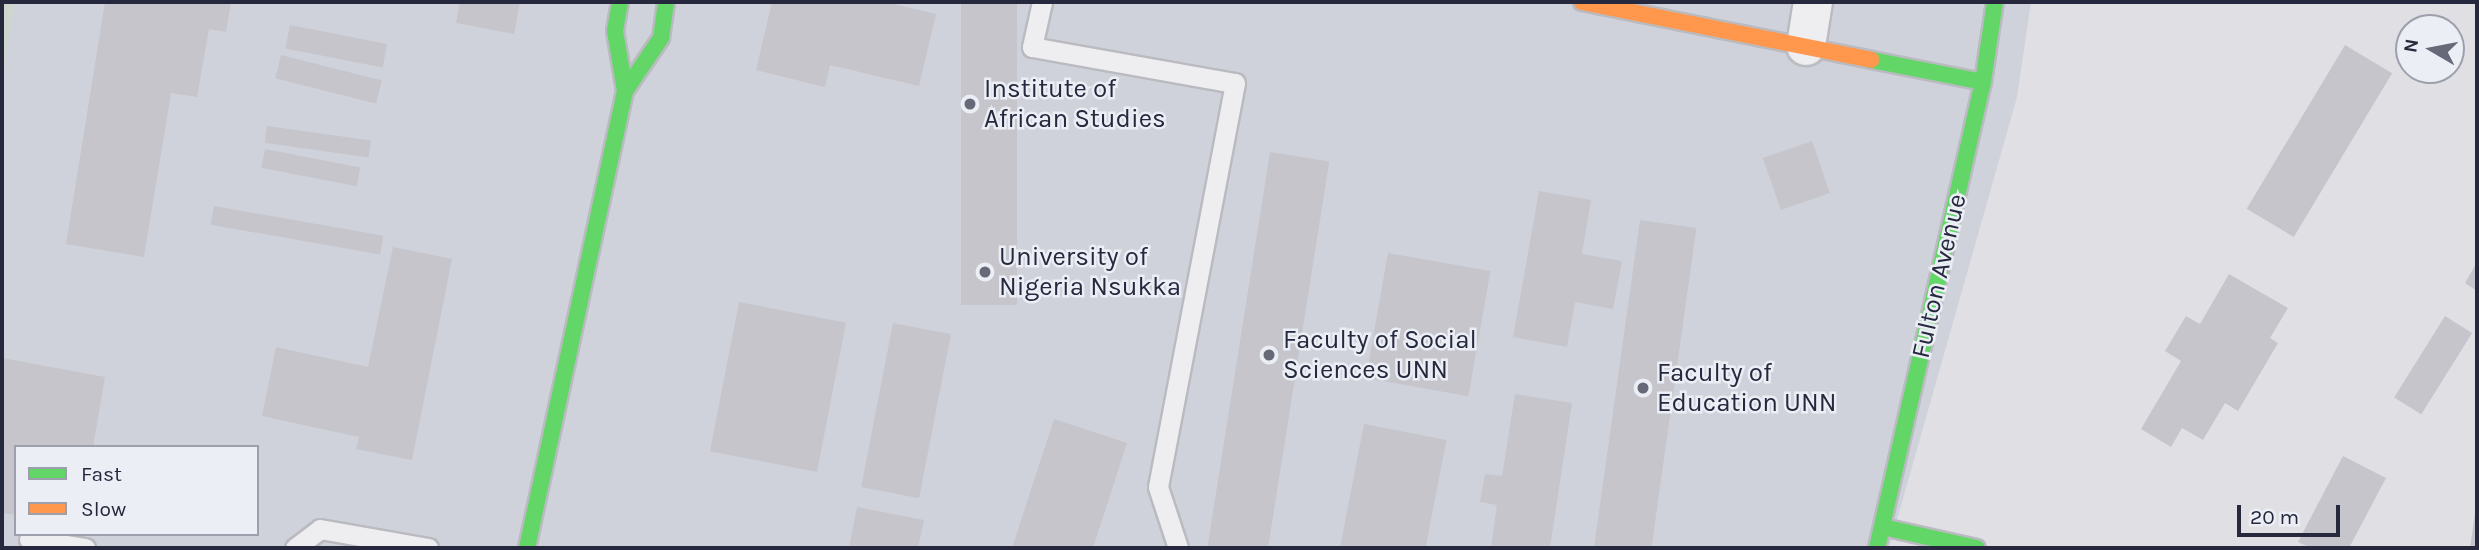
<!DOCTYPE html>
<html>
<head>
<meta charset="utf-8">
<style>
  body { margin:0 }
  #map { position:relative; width:2479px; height:550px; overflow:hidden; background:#dfdfe4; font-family:Karla,sans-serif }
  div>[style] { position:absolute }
  .built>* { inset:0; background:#d0d2db }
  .green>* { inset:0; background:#cdd7cf }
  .building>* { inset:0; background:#c5c5cb; transform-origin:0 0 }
  .roads { filter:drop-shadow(2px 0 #babbc0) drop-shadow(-2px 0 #babbc0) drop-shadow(0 2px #babbc0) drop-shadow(0 -2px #babbc0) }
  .lane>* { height:19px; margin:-9.5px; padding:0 9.5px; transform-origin:9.5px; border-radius:9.5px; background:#eeeef1 }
  .street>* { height:38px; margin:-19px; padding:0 19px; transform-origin:19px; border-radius:19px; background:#eeeef1 }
  .fast>* { height:16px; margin:-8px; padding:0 8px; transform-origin:8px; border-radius:8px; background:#63d668 }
  .slow>* { height:16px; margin:-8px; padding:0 8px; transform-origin:8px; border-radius:8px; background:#ff974d }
  .dots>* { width:19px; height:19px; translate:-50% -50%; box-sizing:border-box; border:4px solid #eceef5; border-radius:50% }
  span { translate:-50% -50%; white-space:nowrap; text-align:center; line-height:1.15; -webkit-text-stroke:5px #eceef5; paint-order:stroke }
  .poi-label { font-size:26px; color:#26293e }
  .left { translate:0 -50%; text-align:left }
  .street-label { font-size:26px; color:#26293e }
  .frame { position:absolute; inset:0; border:4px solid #26293e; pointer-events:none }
  .legend { position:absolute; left:14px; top:445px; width:245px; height:91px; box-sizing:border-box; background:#eceef5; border:2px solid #9d9fac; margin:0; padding:9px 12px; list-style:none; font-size:21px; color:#26293e }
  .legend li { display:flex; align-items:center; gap:14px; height:35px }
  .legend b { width:35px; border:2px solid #9d9fac }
  .north { position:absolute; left:2395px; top:14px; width:70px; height:70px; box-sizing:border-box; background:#eceef5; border:2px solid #9d9fac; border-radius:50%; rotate:280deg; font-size:19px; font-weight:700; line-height:28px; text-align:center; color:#26293e }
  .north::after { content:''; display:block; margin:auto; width:24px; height:32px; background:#676978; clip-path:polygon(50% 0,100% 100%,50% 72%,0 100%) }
  .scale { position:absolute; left:2237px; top:505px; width:103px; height:32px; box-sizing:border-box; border:4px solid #26293e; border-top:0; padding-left:9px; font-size:21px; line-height:24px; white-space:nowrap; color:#26293e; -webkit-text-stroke:5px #eceef5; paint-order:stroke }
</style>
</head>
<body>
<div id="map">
  <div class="built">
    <i style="clip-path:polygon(evenodd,2px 2px,2031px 2px,2017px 97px,1889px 548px,2px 548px,2px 2px,16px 447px,257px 447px,257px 534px,16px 534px,16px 447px)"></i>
  </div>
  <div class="green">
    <i style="clip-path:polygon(2px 2px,15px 2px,2px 76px)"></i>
  </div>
  <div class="building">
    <i style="clip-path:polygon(105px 2px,231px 2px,226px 32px,209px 29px,197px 97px,171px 93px,144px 257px,66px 244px)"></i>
    <i style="clip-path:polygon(460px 2px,520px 2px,514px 34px,456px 23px)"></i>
    <i style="clip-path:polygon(772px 2px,885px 2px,936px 14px,919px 86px,830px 65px,825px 87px,756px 70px)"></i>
    <i style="left:961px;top:2px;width:56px;height:303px"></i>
    <i style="left:290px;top:25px;width:99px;height:24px;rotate:11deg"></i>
    <i style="left:2345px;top:45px;width:55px;height:191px;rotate:31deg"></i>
    <i style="left:281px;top:55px;width:104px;height:24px;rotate:14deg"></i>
    <i style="left:267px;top:126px;width:105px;height:17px;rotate:8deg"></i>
    <i style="left:1812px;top:141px;width:55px;height:52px;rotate:71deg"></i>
    <i style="left:265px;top:149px;width:97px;height:19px;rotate:11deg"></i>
    <i style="left:1270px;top:152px;width:60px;height:401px;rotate:9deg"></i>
    <i style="clip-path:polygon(1539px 191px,1591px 200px,1582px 254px,1622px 261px,1613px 309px,1575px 302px,1567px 347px,1513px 337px)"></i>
    <i style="left:214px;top:206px;width:172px;height:19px;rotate:10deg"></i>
    <i style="left:1640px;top:220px;width:57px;height:332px;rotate:8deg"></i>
    <i style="clip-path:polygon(393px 247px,452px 259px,412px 460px,356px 449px,359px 437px,262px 416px,276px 347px,368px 367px)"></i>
    <i style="left:1388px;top:253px;width:104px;height:127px;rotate:10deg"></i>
    <i style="clip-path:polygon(2477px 262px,2477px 291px,2465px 283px)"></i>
    <i style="clip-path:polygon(2229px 274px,2288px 308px,2270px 338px,2278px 343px,2238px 411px,2225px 403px,2203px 440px,2182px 428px,2171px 447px,2141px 429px,2181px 361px,2165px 351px,2186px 316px,2200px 324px)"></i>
    <i style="left:739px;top:302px;width:109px;height:152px;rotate:11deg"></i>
    <i style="left:2445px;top:316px;width:32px;height:96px;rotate:32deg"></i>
    <i style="left:893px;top:323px;width:59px;height:167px;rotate:11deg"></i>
    <i style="clip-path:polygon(2px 358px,105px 377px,93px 447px,16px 447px,16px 515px,2px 513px)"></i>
    <i style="clip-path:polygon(1515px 394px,1572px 403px,1550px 548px,1491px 548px,1497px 505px,1480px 502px,1485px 474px,1502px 476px)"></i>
    <i style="clip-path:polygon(1054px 419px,1127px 443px,1093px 548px,1012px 548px)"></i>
    <i style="left:1364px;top:424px;width:84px;height:126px;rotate:11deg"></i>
    <i style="clip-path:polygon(2343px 456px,2386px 478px,2349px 548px,2311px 548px,2298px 542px)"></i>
    <i style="clip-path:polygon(2476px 506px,2477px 548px,2470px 548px)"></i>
    <i style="clip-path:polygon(857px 507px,924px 520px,918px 548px,849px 548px)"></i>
  </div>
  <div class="roads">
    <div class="lane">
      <i style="left:1042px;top:2px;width:46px;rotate:102.5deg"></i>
      <i style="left:1032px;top:47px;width:206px;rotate:10.1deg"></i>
      <i style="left:1235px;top:83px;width:411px;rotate:100.8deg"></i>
      <i style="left:1158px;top:487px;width:64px;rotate:71.8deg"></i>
      <i style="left:29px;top:539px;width:57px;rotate:9.1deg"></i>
      <i style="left:295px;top:548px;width:31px;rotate:-37deg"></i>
      <i style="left:320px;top:529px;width:110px;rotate:10deg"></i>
    </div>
    <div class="street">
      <i style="left:1806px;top:46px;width:45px;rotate:-81deg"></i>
    </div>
    <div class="fast">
      <i style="left:620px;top:2px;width:29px;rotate:100deg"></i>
      <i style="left:615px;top:31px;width:61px;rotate:80.5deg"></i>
      <i style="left:1871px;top:60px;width:114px;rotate:11.1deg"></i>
      <i style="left:1883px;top:527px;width:96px;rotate:12.6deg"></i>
      <i style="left:527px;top:548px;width:467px;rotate:-77.9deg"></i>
      <i style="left:625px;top:91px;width:64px;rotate:-55.8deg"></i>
      <i style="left:661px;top:38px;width:36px;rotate:-82deg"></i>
      <i style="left:1877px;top:548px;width:478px;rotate:-77.2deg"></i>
      <i style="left:1983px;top:82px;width:81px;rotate:-81.5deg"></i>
    </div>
    <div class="slow">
      <i style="left:1582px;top:2px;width:295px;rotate:11.3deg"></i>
    </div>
  </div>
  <div class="dots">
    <i style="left:970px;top:104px;background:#676978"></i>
    <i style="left:985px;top:272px;background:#676978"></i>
    <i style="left:1269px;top:355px;background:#676978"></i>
    <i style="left:1643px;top:388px;background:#676978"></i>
  </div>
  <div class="poi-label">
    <span class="left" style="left:984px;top:104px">Institute of<br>African Studies</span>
    <span class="left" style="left:999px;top:272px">University of<br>Nigeria Nsukka</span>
    <span class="left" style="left:1283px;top:355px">Faculty of Social<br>Sciences UNN</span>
    <span class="left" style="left:1657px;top:388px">Faculty of<br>Education UNN</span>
  </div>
  <div class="street-label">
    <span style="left:1939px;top:276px;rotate:-77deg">Fulton Avenue</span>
  </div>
  <div class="frame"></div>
  <ul class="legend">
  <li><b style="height:9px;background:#63d668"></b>Fast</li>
  <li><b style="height:9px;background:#ff974d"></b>Slow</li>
  </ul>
  <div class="north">N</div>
  <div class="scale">20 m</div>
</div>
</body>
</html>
